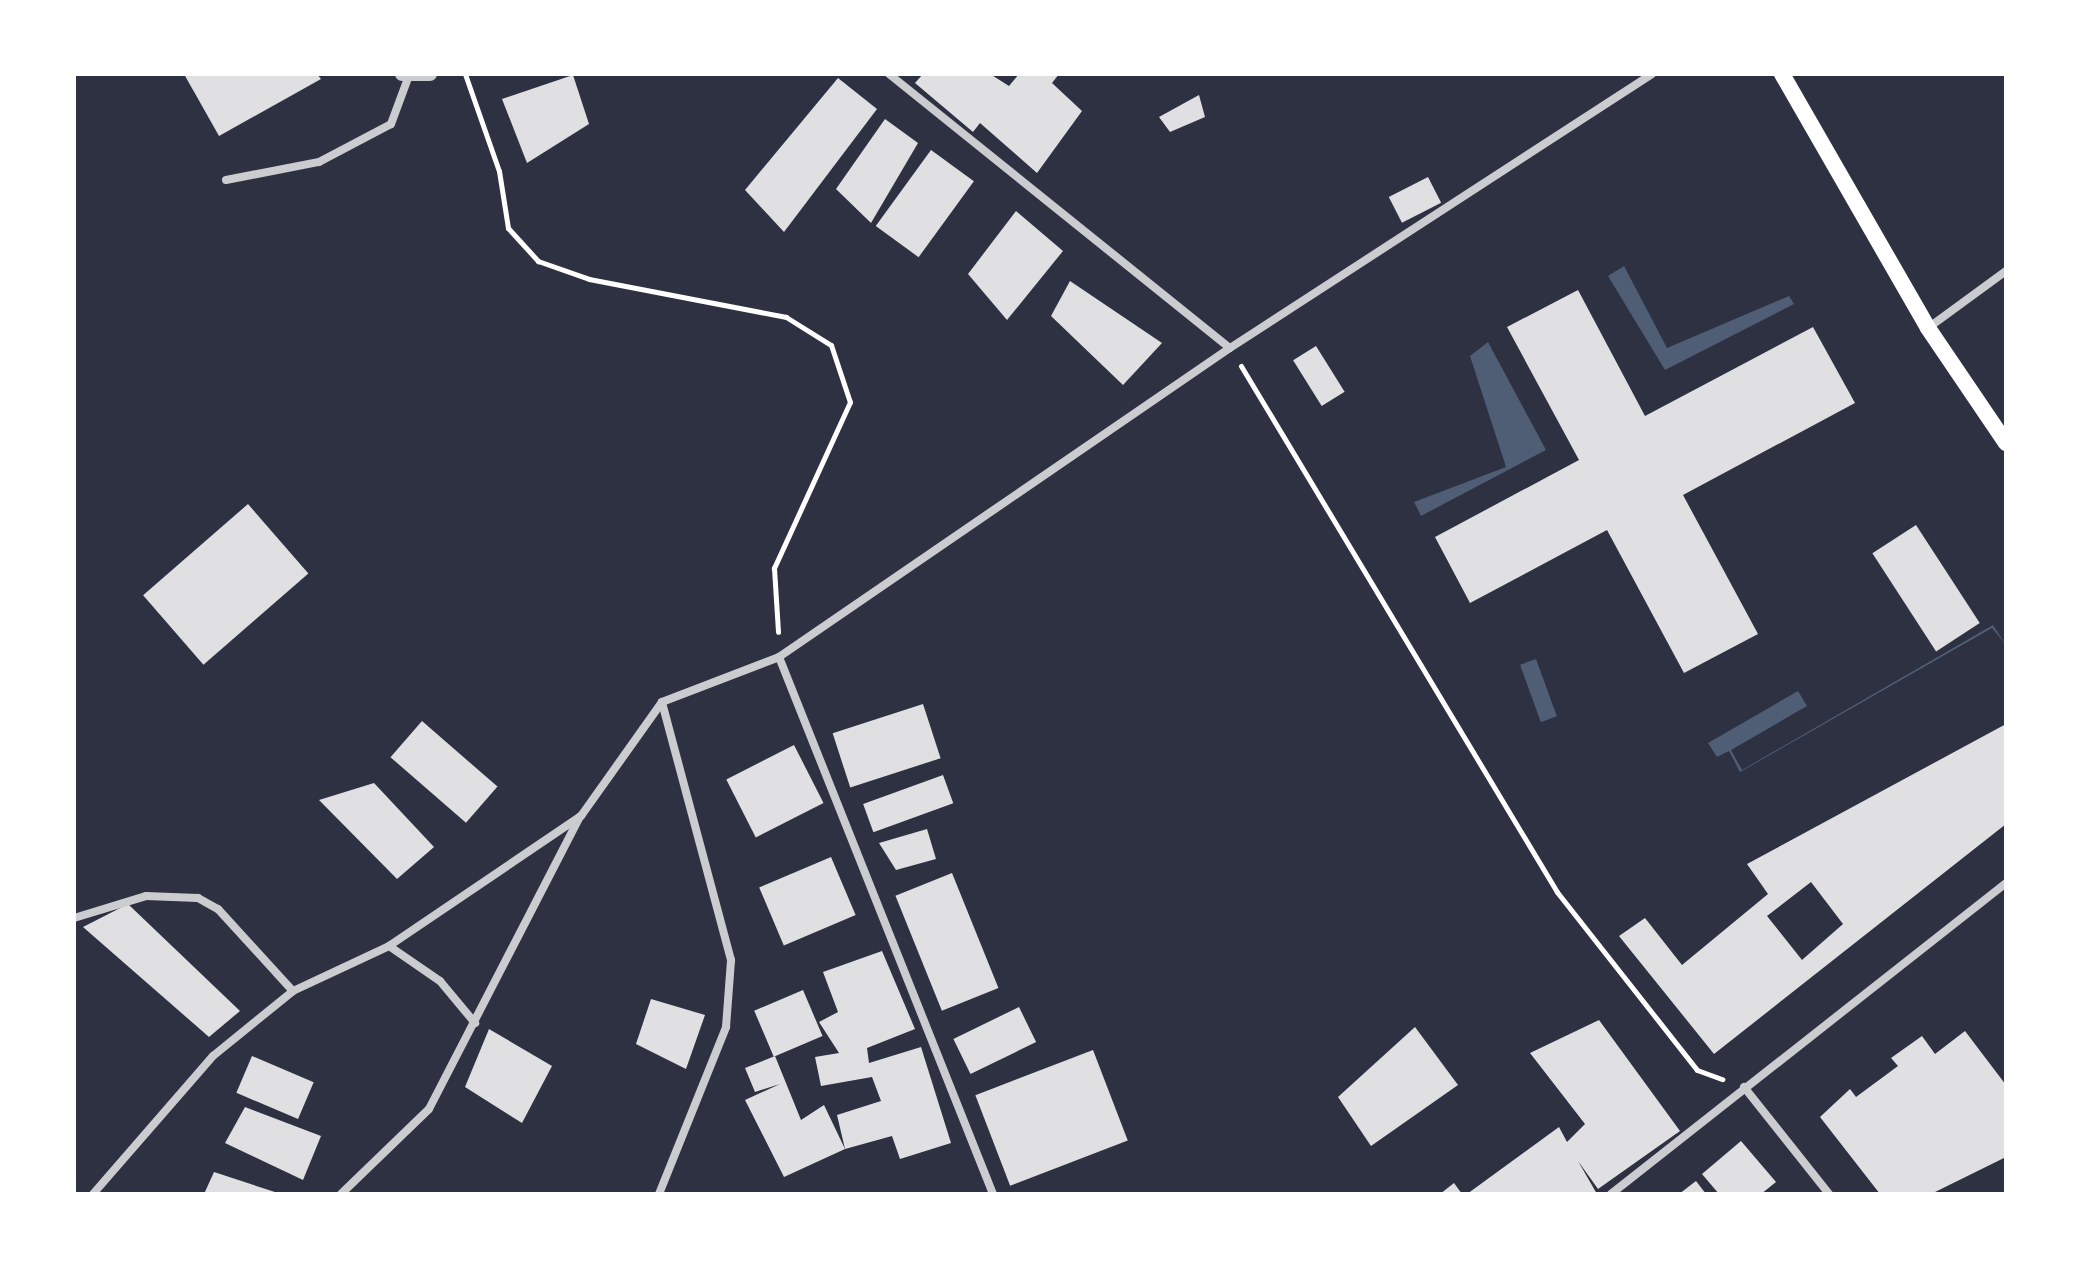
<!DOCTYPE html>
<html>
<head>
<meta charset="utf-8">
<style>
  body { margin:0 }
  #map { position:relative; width:2080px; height:1268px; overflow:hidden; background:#2d3142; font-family:"Titillium Web",sans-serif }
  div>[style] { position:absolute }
  .water>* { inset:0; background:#4f5d75; transform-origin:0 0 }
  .building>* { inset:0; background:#e0e0e3; transform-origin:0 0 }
  .path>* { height:5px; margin:-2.5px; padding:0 2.5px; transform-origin:2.5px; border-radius:2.5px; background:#fff }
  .minor>* { height:8px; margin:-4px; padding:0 4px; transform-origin:4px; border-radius:4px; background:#caccd0 }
  .tertiary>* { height:14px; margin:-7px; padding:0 7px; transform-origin:7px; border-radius:7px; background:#caccd0 }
  .secondary>* { height:16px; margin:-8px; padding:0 8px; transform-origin:8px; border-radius:8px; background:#fff }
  span { translate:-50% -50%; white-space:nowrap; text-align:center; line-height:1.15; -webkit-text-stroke:7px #fff; paint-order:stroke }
  .frame { position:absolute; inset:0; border:76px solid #fff; pointer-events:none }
</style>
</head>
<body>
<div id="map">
  <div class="water">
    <i style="clip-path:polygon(1624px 266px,1667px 348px,1789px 296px,1794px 304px,1665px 370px,1608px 276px)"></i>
    <i style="clip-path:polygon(1488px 342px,1546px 450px,1421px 516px,1414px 502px,1506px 467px,1470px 356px)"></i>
    <i style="clip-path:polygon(1993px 625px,2006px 645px,1992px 628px,1740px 772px,1729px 751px,1717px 757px,1708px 743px,1798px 691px,1807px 706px,1731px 750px,1742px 770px)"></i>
    <i style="left:1536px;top:659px;width:61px;height:17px;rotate:70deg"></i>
  </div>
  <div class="building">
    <i style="clip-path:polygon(184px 74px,317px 74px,321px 79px,219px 136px)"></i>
    <i style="clip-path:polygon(923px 74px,990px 74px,1009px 86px,1019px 74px,1059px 74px,1052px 83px,1082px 111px,1037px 173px,980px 123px,973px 132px,915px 83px)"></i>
    <i style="clip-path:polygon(573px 75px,589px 124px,527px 163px,502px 99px)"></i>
    <i style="clip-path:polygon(838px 78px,877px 109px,784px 232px,745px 190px)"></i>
    <i style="clip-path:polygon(1199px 95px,1205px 117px,1170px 132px,1159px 117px)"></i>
    <i style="clip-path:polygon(885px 119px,918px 143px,871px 223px,836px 189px)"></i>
    <i style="left:931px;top:150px;width:53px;height:94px;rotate:36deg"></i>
    <i style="left:1428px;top:177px;width:29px;height:44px;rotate:63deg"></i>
    <i style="clip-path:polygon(1016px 211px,1063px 251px,1007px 320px,968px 274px)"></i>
    <i style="clip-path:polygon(1070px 281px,1162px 343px,1123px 385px,1051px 316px)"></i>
    <i style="clip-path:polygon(1578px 290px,1645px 416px,1813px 327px,1855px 403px,1683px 495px,1758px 634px,1684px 673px,1607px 530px,1470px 603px,1435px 537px,1579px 460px,1507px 327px)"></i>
    <i style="left:1316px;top:346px;width:54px;height:27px;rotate:58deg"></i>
    <i style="left:248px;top:504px;width:92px;height:139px;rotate:49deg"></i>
    <i style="left:1916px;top:525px;width:117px;height:52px;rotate:57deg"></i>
    <i style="left:923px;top:704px;width:57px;height:95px;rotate:72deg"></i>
    <i style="left:422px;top:721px;width:100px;height:48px;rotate:41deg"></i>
    <i style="clip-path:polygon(evenodd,2006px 724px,2006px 824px,1714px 1054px,1619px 936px,1645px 918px,1682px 965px,1768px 894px,1747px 864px,2006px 724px,1811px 882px,1843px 924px,1802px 960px,1767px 916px,1811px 882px)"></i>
    <i style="left:794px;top:745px;width:65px;height:76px;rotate:63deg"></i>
    <i style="left:943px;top:775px;width:30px;height:85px;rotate:70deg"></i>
    <i style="clip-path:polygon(374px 783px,434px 847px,397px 879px,319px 800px)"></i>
    <i style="clip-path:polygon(927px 829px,936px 859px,896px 870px,879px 843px)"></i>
    <i style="left:831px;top:857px;width:63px;height:78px;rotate:67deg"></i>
    <i style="left:952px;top:873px;width:124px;height:61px;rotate:68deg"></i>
    <i style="clip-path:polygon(128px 904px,240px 1011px,209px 1037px,83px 927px)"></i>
    <i style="clip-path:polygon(882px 951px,915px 1029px,867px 1048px,869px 1063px,921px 1047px,951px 1143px,900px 1159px,892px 1136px,845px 1149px,837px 1115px,881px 1101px,872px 1077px,821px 1086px,815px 1057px,839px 1053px,819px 1022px,838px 1012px,823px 972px)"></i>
    <i style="left:803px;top:990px;width:50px;height:53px;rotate:67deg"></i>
    <i style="clip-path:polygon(651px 999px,705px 1015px,686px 1069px,636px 1044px)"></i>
    <i style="left:1019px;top:1007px;width:39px;height:73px;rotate:64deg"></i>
    <i style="clip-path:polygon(1599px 1020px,1680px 1131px,1598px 1189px,1578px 1161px,1597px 1194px,1467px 1194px,1559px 1127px,1567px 1142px,1585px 1124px,1530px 1053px)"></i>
    <i style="clip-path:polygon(1415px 1027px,1458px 1085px,1371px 1146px,1338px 1097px)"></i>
    <i style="clip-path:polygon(489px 1029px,552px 1066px,522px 1123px,465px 1087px)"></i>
    <i style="clip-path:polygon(1965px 1031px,2006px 1085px,2006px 1157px,1931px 1194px,1880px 1194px,1820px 1117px,1850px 1089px,1856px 1097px,1898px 1066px,1891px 1058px,1922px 1036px,1935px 1054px)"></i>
    <i style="left:1093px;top:1050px;width:97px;height:126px;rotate:69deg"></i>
    <i style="left:252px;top:1056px;width:67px;height:40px;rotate:23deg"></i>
    <i style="clip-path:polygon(775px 1056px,801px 1120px,824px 1105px,845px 1149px,784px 1177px,745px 1100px,780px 1084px,755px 1092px,745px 1068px)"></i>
    <i style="clip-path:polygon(245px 1107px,321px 1136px,303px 1180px,225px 1143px)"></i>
    <i style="clip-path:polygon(1741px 1141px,1776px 1182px,1761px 1194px,1719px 1194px,1702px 1174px)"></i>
    <i style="clip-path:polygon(214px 1172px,278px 1193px,278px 1194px,204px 1194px)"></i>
    <i style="clip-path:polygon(1696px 1181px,1706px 1194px,1679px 1194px)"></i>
    <i style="clip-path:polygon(1454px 1183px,1462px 1194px,1440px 1194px)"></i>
  </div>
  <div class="path">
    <i style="left:465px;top:74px;width:103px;rotate:70.7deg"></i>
    <i style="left:499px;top:171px;width:58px;rotate:81deg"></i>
    <i style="left:508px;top:228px;width:45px;rotate:47.7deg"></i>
    <i style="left:538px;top:261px;width:54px;rotate:19.4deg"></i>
    <i style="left:589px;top:279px;width:201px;rotate:10.9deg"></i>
    <i style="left:786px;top:317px;width:53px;rotate:31.9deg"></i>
    <i style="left:831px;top:345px;width:60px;rotate:71.6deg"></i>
    <i style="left:850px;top:402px;width:183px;rotate:114.6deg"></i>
    <i style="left:774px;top:568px;width:64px;rotate:86.4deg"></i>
    <i style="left:1241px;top:366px;width:614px;rotate:59deg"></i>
    <i style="left:1557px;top:892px;width:226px;rotate:51.8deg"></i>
    <i style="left:1697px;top:1070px;width:27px;rotate:20deg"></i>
  </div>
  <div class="minor">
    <i style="left:889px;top:74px;width:437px;rotate:38.8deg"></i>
    <i style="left:226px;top:180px;width:95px;rotate:-11deg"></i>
    <i style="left:319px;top:162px;width:81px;rotate:-27.8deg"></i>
    <i style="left:391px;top:124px;width:49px;rotate:-69.7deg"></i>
    <i style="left:1928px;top:328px;width:97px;rotate:-36.2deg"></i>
    <i style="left:779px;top:657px;width:578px;rotate:68.27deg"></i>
    <i style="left:74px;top:918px;width:75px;rotate:-17deg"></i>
    <i style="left:146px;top:896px;width:52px;rotate:2.2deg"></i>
    <i style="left:198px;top:898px;width:23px;rotate:29deg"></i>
    <i style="left:218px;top:909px;width:111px;rotate:47.6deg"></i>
    <i style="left:389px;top:946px;width:62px;rotate:34.5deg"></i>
    <i style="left:440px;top:981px;width:55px;rotate:50.2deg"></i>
    <i style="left:1744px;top:1087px;width:137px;rotate:51.5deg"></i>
    <i style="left:93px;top:1194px;width:183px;rotate:-49deg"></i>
    <i style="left:213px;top:1056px;width:103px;rotate:-39.1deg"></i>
    <i style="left:293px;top:991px;width:106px;rotate:-25.1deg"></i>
    <i style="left:389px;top:946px;width:232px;rotate:-34.1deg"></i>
    <i style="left:581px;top:816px;width:140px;rotate:-54.6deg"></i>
    <i style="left:662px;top:702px;width:125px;rotate:-21deg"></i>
    <i style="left:779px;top:657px;width:547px;rotate:-34.42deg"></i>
    <i style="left:1230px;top:348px;width:503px;rotate:-33deg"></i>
    <i style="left:341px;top:1194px;width:122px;rotate:-44deg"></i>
    <i style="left:429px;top:1109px;width:329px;rotate:-62.7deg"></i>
    <i style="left:659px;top:1194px;width:180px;rotate:-68.1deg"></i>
    <i style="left:726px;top:1027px;width:67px;rotate:-85.7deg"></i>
    <i style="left:731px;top:960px;width:267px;rotate:-105deg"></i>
    <i style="left:1611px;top:1194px;width:503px;rotate:-38.21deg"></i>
  </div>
  <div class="tertiary">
    <i style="left:402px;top:74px;width:28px"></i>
  </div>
  <div class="secondary">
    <i style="left:1782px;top:74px;width:293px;rotate:60.1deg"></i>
    <i style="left:1928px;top:328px;width:139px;rotate:55.9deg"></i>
  </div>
  <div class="frame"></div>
</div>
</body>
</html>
